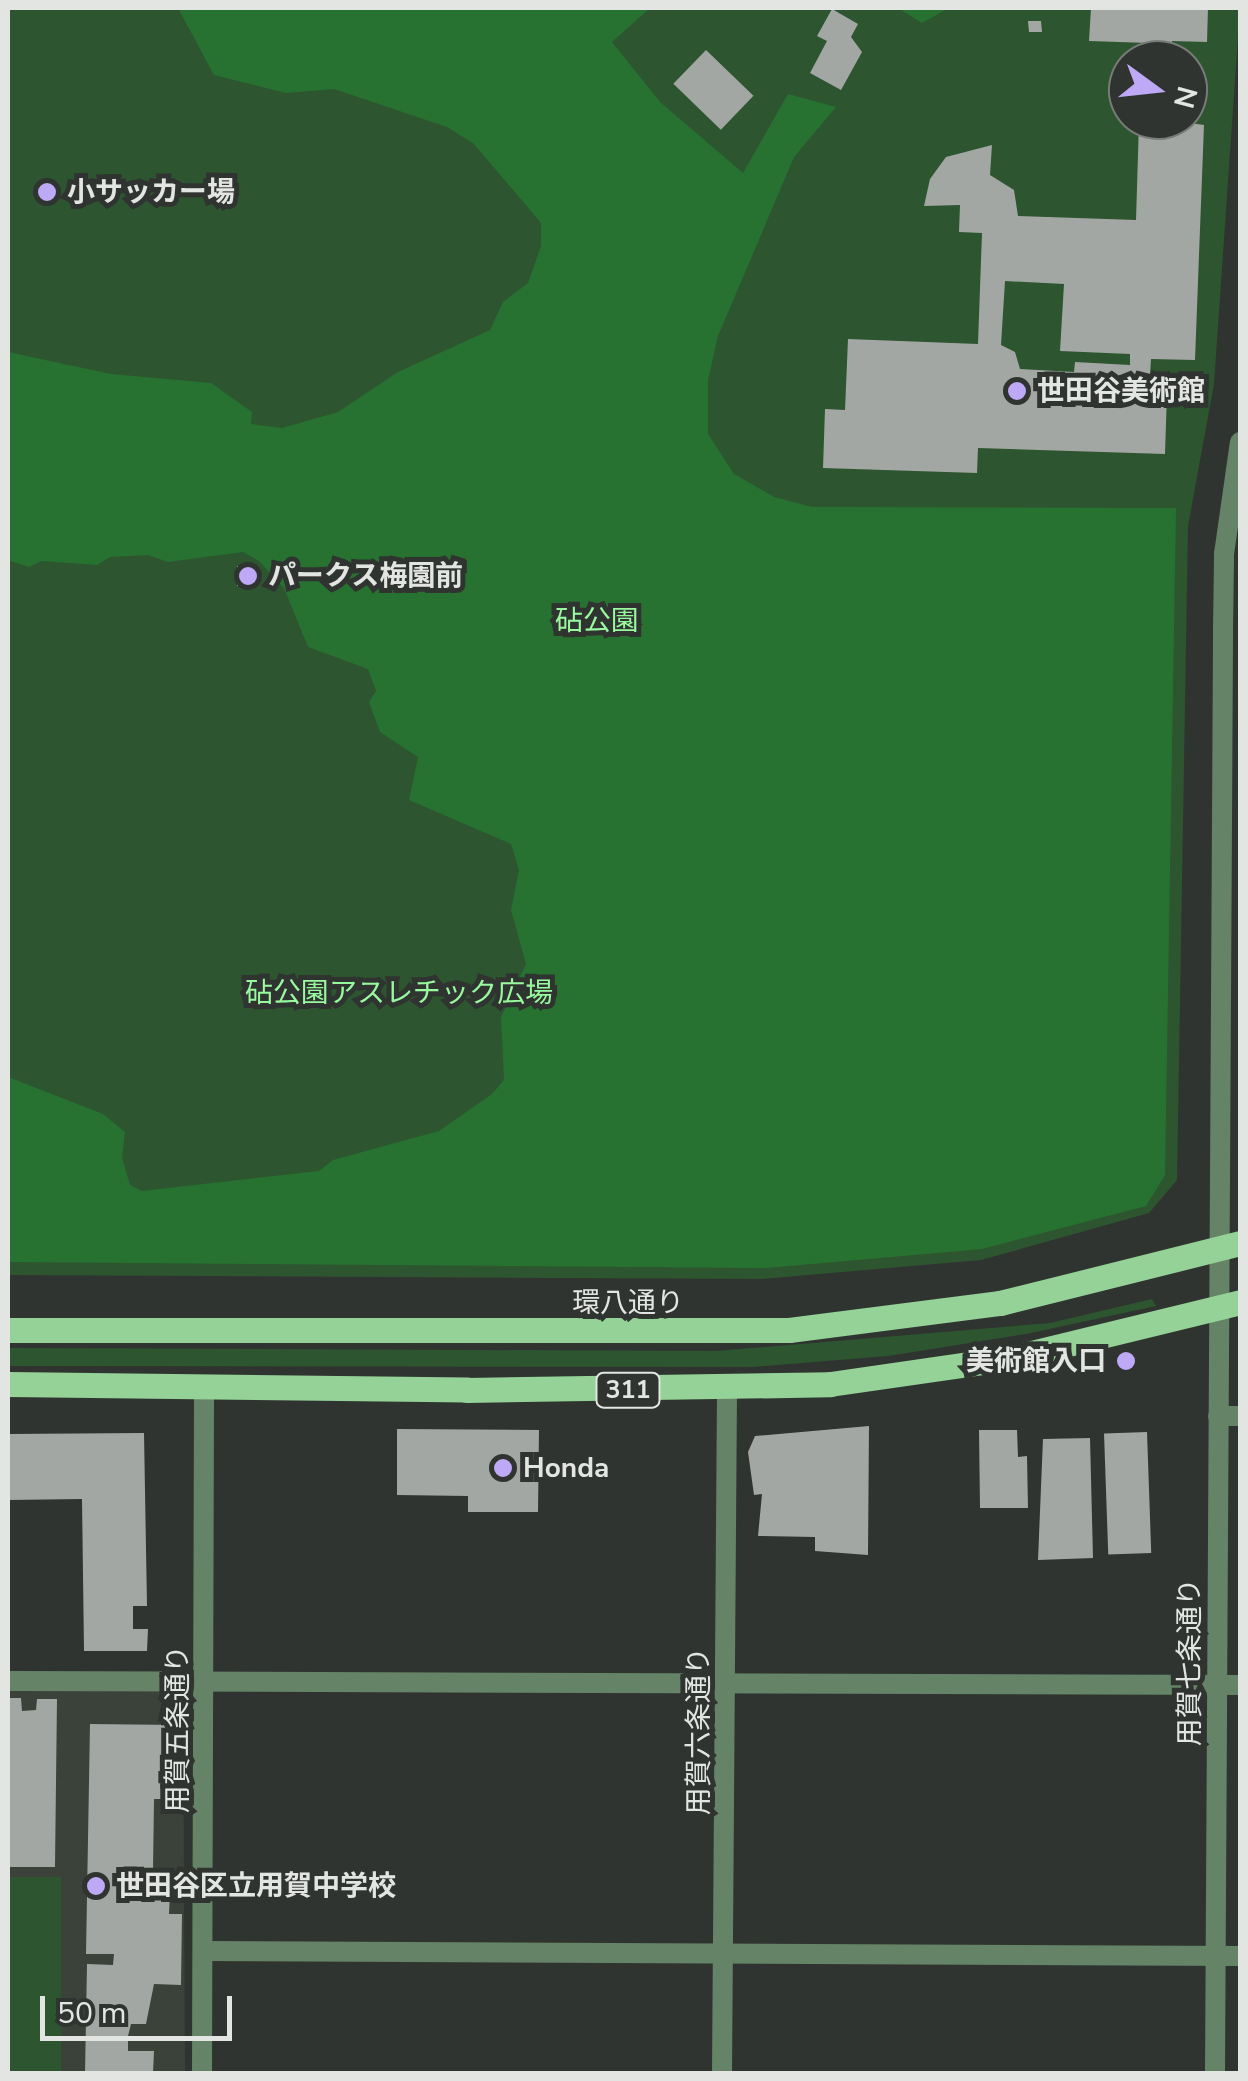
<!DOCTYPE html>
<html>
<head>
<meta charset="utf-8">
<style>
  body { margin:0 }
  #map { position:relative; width:1248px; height:2081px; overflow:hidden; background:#303430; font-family:"Nunito Sans","Noto Sans JP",sans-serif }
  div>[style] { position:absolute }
  .built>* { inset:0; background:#3a423a }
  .green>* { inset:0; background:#2d5530; transform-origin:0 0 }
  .forest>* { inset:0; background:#277230 }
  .building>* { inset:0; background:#a3a7a3; transform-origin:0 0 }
  .minor>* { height:20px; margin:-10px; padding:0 10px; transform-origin:10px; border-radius:10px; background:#658366 }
  .tertiary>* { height:20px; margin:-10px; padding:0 10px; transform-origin:10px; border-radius:10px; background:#658366 }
  .primary>* { height:25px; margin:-12.5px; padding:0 12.5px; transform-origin:12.5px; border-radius:12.5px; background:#94d297 }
  .dots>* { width:28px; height:28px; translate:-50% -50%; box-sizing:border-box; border:5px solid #303430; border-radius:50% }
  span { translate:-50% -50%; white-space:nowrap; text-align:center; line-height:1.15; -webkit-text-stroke:10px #303430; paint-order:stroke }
  .shield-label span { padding:2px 8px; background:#303430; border:2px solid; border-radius:8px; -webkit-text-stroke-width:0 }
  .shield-label { font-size:25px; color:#e3e5e3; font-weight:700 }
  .poi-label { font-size:28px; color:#e3e5e3; font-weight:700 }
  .left { translate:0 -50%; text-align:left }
  .right { translate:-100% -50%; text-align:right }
  .park-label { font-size:28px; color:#98f99f }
  .street-label { font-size:28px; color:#e3e5e3 }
  .frame { position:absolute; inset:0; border:10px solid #e3e5e3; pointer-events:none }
  .north { position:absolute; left:1108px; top:40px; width:100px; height:100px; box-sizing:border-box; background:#303430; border:2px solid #787b78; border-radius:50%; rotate:105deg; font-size:28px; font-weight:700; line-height:40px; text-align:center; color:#e3e5e3 }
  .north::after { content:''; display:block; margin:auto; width:35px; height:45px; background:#bda9f5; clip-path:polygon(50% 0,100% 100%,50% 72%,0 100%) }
  .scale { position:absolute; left:40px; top:1996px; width:192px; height:45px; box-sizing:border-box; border:5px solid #e3e5e3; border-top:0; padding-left:12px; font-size:30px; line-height:35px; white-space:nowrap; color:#e3e5e3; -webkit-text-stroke:8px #303430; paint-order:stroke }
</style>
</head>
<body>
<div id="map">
  <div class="built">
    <i style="clip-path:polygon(176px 1688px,183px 1699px,185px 2073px,8px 2073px,8px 1691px)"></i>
  </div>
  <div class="green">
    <i style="clip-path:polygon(evenodd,8px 8px,1240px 8px,1214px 384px,1188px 526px,1177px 1180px,1149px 1213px,981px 1260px,762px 1279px,8px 1275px,8px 8px,1128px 60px,1188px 60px,1188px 120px,1128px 120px,1128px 60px)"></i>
    <i style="clip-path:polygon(1152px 1299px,1156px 1306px,1026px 1334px,888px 1356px,752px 1367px,8px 1366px,8px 1348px,716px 1351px,1050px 1323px)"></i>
    <i style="left:8px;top:1877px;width:53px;height:196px"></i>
  </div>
  <div class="forest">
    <i style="clip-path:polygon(178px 8px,650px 8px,612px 42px,660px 102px,743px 173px,788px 94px,836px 107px,794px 157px,718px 336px,708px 380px,708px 434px,734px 474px,774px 497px,812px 507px,1176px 508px,1165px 1175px,1146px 1206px,982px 1249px,767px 1268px,8px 1262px,8px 1077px,103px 1114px,125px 1132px,122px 1158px,130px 1185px,142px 1191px,319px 1171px,333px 1160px,439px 1131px,492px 1094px,504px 1080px,501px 1017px,526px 964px,511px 910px,519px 870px,511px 844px,409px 800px,418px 757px,380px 732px,369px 702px,376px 691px,368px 669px,308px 647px,284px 588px,259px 561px,243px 552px,168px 562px,148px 555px,110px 557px,97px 565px,41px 561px,29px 567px,8px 560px,8px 352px,111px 374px,211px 383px,252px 412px,251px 424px,282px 428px,338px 412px,398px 372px,490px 330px,503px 302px,528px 283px,541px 246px,541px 223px,474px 144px,447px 127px,334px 89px,286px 93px,214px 75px)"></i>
    <i style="clip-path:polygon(898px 8px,949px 8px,922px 23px)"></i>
  </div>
  <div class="building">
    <i style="clip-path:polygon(1091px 8px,1208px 8px,1207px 42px,1172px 41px,1171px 60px,1148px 60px,1149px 43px,1089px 41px)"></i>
    <i style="clip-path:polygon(832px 9px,858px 24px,851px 37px,862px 52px,841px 90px,810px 73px,827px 41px,817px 36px)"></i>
    <i style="clip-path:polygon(1028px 21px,1041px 21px,1042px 32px,1029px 32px)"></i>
    <i style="left:706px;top:50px;width:66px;height:47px;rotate:44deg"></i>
    <i style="clip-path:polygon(evenodd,1169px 120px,1204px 125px,1195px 360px,1151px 359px,1149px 392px,1167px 393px,1165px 454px,978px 448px,977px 473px,823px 468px,825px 409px,845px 410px,848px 339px,978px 344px,982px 233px,959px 232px,960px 205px,924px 206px,930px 179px,946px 157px,992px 145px,990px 175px,1014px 190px,1018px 216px,1136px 220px,1139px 122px,1169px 120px,1005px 281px,1064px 284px,1060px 351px,1130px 354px,1130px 365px,1075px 362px,1074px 372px,1020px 369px,1015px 352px,1001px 345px,1005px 281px)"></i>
    <i style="left:237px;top:566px;width:21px;height:20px"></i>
    <i style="clip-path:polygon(869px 1426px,868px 1555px,815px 1551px,815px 1537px,758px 1536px,762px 1494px,754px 1495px,748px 1452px,755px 1436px)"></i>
    <i style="clip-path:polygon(397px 1429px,539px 1430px,538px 1512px,468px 1512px,468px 1496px,397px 1495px)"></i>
    <i style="clip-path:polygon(979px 1430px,1017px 1430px,1018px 1457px,1027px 1456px,1028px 1508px,980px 1508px)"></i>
    <i style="left:1147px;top:1432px;width:121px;height:43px;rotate:88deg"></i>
    <i style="clip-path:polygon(144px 1433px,147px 1606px,133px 1606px,133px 1629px,148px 1629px,147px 1651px,84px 1651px,82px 1499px,8px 1500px,8px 1434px)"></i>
    <i style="clip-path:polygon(1090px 1438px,1093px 1558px,1038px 1560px,1043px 1439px)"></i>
    <i style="clip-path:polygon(8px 1698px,21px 1698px,22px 1711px,36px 1710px,37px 1699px,57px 1699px,55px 1867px,8px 1867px)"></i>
    <i style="clip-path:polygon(90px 1724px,178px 1725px,177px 1799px,154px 1799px,153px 1871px,128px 1871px,128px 1879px,154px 1880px,154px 1892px,170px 1892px,169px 1914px,182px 1914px,181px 1985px,154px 1984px,146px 2024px,131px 2024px,128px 2036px,128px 2051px,154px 2051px,153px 2074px,85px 2074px,87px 1964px,113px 1965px,114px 1954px,86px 1954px)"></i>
  </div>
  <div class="minor">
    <i style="left:1218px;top:1416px;width:22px"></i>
    <i style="left:8px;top:1681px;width:1232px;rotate:0.19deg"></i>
    <i style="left:205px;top:1951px;width:1035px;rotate:0.28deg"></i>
    <i style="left:202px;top:2074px;width:689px;rotate:-89.83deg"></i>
    <i style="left:722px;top:2074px;width:685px;rotate:-89.58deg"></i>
  </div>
  <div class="tertiary">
    <i style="left:1215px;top:2074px;width:1444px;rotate:-89.68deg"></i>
    <i style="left:1223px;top:630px;width:76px;rotate:-89.2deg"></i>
    <i style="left:1224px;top:554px;width:113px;rotate:-81.9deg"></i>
  </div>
  <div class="primary">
    <i style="left:8px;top:1330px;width:781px"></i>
    <i style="left:789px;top:1330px;width:213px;rotate:-7.3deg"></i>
    <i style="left:1000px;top:1303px;width:247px;rotate:-14deg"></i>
    <i style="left:8px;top:1384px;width:459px;rotate:0.7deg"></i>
    <i style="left:467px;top:1390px;width:363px;rotate:-0.9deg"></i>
    <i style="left:830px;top:1384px;width:183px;rotate:-8.2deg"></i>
    <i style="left:1011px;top:1358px;width:236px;rotate:-13.7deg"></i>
  </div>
  <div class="dots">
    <i style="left:47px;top:192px;background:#bda9f5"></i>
    <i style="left:1017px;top:391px;background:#bda9f5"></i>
    <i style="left:248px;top:576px;background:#bda9f5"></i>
    <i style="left:1126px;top:1361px;background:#bda9f5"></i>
    <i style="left:503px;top:1468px;background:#bda9f5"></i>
    <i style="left:96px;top:1886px;background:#bda9f5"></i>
  </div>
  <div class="shield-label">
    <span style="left:628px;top:1390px">311</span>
  </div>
  <div class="poi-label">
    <span class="left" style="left:67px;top:192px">小サッカー場</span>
    <span class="left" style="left:1037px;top:391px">世田谷美術館</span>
    <span class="left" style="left:268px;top:576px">パークス梅園前</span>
    <span class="right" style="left:1106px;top:1361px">美術館入口</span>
    <span class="left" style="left:523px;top:1468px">Honda</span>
    <span class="left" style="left:116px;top:1886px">世田谷区立用賀中学校</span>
  </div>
  <div class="park-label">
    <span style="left:597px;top:621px">砧公園</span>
    <span style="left:399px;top:993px">砧公園アスレチック広場</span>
  </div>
  <div class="street-label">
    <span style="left:628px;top:1303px">環八通り</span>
    <span style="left:1190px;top:1662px;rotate:-90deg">用賀七条通り</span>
    <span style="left:178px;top:1729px;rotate:-90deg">用賀五条通り</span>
    <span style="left:699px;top:1731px;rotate:-90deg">用賀六条通り</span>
  </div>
  <div class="frame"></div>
  <div class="north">N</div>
  <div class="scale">50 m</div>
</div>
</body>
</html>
